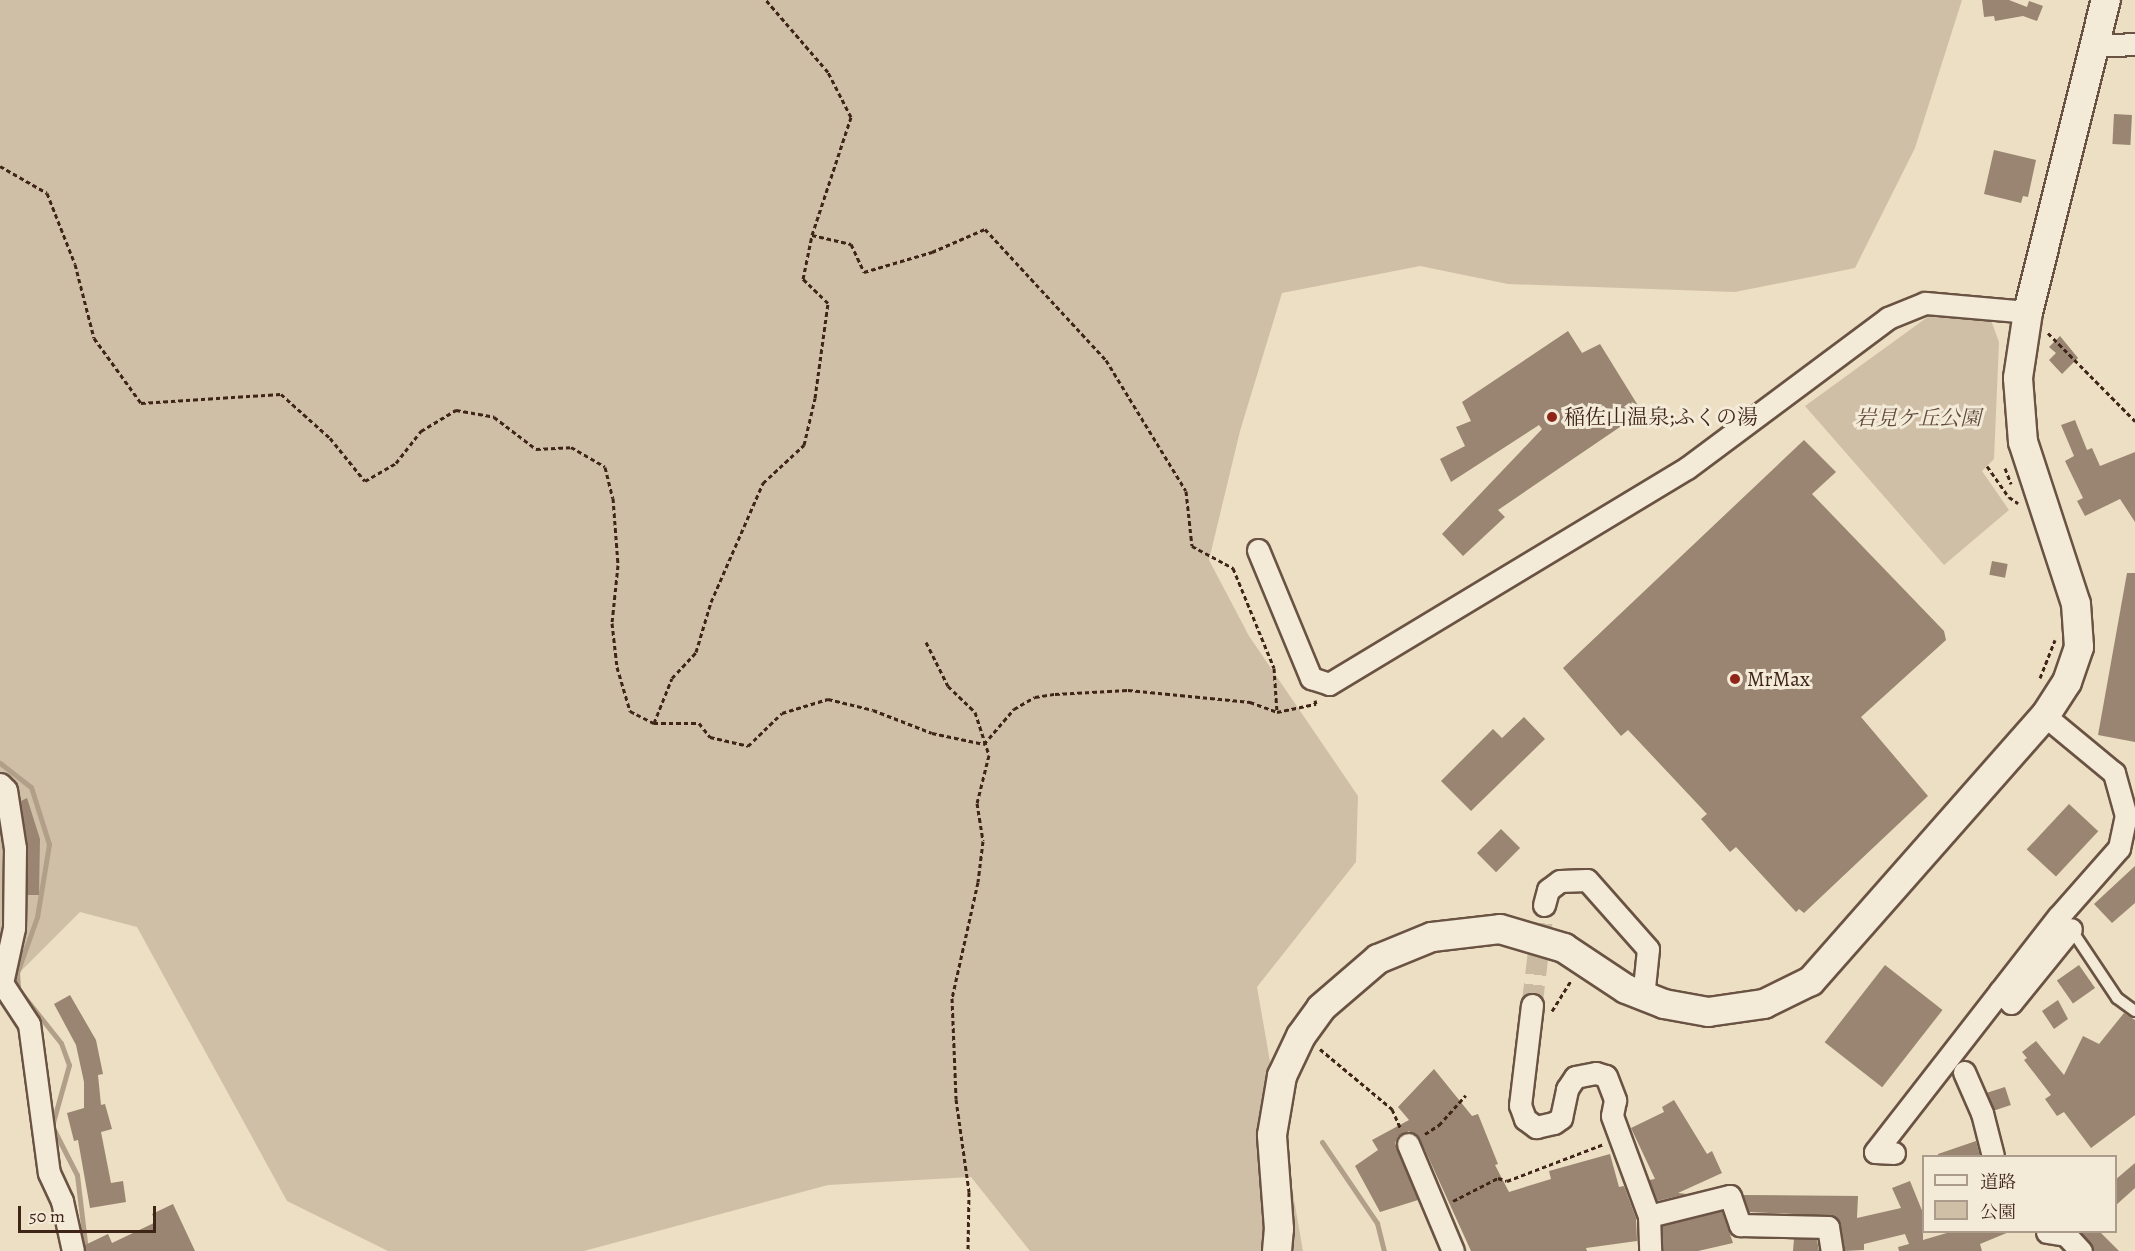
<!DOCTYPE html>
<html>
<head>
<meta charset="utf-8">
<style>
  body { margin:0 }
  #map { position:relative; width:2135px; height:1251px; overflow:hidden; background:#eddfc3; font-family:Alegreya,"Noto Serif JP",serif }
  div>[style] { position:absolute }
  .green>* { inset:0; background:#cfbfa6 }
  .stream>* { height:5px; margin:-2.5px; padding:0 2.5px; transform-origin:2.5px; border-radius:2.5px; background:#b29f89 }
  .building>* { inset:0; background:#998571; transform-origin:0 0 }
  .street-tunnel>* { height:21px; margin-top:-10.5px; transform-origin:0; background:repeating-linear-gradient(90deg,#cabaa1 0 21px,transparent 0 31px) }
  .path>* { height:3px; margin-top:-1.5px; transform-origin:0; background:repeating-linear-gradient(90deg,#3f2418 0 4.5px,transparent 0 7.5px) }
  .roads { filter:drop-shadow(2px 0 #6a5343) drop-shadow(-2px 0 #6a5343) drop-shadow(0 2px #6a5343) drop-shadow(0 -2px #6a5343) }
  .lane>* { height:10px; margin:-5px; padding:0 5px; transform-origin:5px; border-radius:5px; background:#f3ead8 }
  .street>* { height:21px; margin:-10.5px; padding:0 10.5px; transform-origin:10.5px; border-radius:10.5px; background:#f3ead8 }
  .secondary>* { height:28px; margin:-14px; padding:0 14px; transform-origin:14px; border-radius:14px; background:#f3ead8 }
  .dots>* { width:16px; height:16px; translate:-50% -50%; box-sizing:border-box; border:3px solid #f3ead8; border-radius:50% }
  span { translate:-50% -50%; white-space:nowrap; text-align:center; line-height:1.15; -webkit-text-stroke:6px #f3ead8; paint-order:stroke }
  .poi-label { font-size:21px; color:#3f2418 }
  .left { translate:0 -50%; text-align:left }
  .park-label { font-size:21px; color:#634b3c; font-style:italic }
  .legend { position:absolute; left:1922px; top:1155px; width:195px; height:78px; box-sizing:border-box; background:#f3ead8; border:2px solid #ab9b8b; margin:0; padding:8px 10px; list-style:none; font-size:18px; color:#3f2418 }
  .legend li { display:flex; align-items:center; gap:12px; height:30px }
  .legend b { width:30px; border:2px solid #ab9b8b }
  .scale { position:absolute; left:18px; top:1206px; width:138px; height:27px; box-sizing:border-box; border:3px solid #3f2418; border-top:0; padding-left:8px; font-size:18px; line-height:21px; white-space:nowrap; color:#3f2418; -webkit-text-stroke:4px #f3ead8; paint-order:stroke }
</style>
</head>
<body>
<div id="map">
  <div class="green">
    <i style="clip-path:polygon(0 0,1962px 0,1915px 148px,1855px 268px,1735px 292px,1508px 284px,1420px 266px,1282px 293px,1240px 431px,1209px 560px,1249px 636px,1358px 796px,1356px 862px,1257px 987px,1303px 1251px,1030px 1251px,971px 1177px,828px 1185px,584px 1251px,388px 1251px,287px 1201px,137px 927px,80px 912px,0 992px)"></i>
    <i style="clip-path:polygon(1929px 316px,1991px 320px,1999px 342px,1994px 459px,1982px 471px,2009px 510px,1944px 565px,1805px 406px)"></i>
  </div>
  <div class="stream">
    <i style="left:0;top:763px;width:39px;rotate:38deg"></i>
    <i style="left:31px;top:787px;width:60px;rotate:72.5deg"></i>
    <i style="left:49px;top:844px;width:74px;rotate:99.3deg"></i>
    <i style="left:37px;top:917px;width:59px;rotate:109.7deg"></i>
    <i style="left:17px;top:973px;width:16px;rotate:86deg"></i>
    <i style="left:18px;top:989px;width:69px;rotate:51.5deg"></i>
    <i style="left:61px;top:1043px;width:23px;rotate:70deg"></i>
    <i style="left:69px;top:1065px;width:63px;rotate:105.6deg"></i>
    <i style="left:52px;top:1126px;width:55px;rotate:63deg"></i>
    <i style="left:77px;top:1175px;width:77px;rotate:83.2deg"></i>
    <i style="left:1322px;top:1142px;width:98px;rotate:55.8deg"></i>
    <i style="left:1377px;top:1223px;width:29px;rotate:76deg"></i>
  </div>
  <div class="building">
    <i style="clip-path:polygon(1982px 0,2009px 0,2027px 7px,2029px 1px,2043px 6px,2037px 21px,2023px 16px,1995px 21px,1994px 16px,1984px 17px)"></i>
    <i style="left:2114px;top:114px;width:18px;height:30px;rotate:3deg"></i>
    <i style="clip-path:polygon(1994px 150px,2036px 160px,2028px 197px,2023px 196px,2021px 203px,1984px 194px)"></i>
    <i style="clip-path:polygon(1568px 331px,1582px 353px,1600px 344px,1642px 412px,1498px 510px,1505px 517px,1463px 556px,1442px 534px,1542px 429px,1539px 425px,1451px 482px,1440px 459px,1465px 446px,1456px 427px,1471px 421px,1462px 402px)"></i>
    <i style="clip-path:polygon(2060px 336px,2078px 358px,2062px 374px,2049px 360px,2056px 353px,2049px 347px)"></i>
    <i style="clip-path:polygon(2075px 420px,2087px 450px,2092px 448px,2100px 466px,2135px 452px,2135px 522px,2120px 499px,2085px 516px,2077px 501px,2083px 498px,2065px 461px,2074px 456px,2061px 425px)"></i>
    <i style="clip-path:polygon(1804px 440px,1836px 472px,1812px 494px,1944px 631px,1946px 640px,1861px 717px,1928px 796px,1804px 913px,1799px 909px,1796px 912px,1736px 847px,1730px 852px,1701px 819px,1707px 814px,1628px 730px,1621px 736px,1563px 668px)"></i>
    <i style="left:1992px;top:561px;width:16px;height:14px;rotate:11deg"></i>
    <i style="clip-path:polygon(2127px 573px,2135px 573px,2135px 742px,2098px 735px)"></i>
    <i style="clip-path:polygon(1524px 717px,1545px 739px,1471px 811px,1441px 781px,1493px 729px,1502px 738px)"></i>
    <i style="clip-path:polygon(27px 798px,40px 839px,39px 895px,27px 895px,28px 848px,21px 801px)"></i>
    <i style="left:2069px;top:804px;width:40px;height:62px;rotate:43deg"></i>
    <i style="left:1501px;top:829px;width:27px;height:34px;rotate:45deg"></i>
    <i style="clip-path:polygon(2135px 866px,2135px 903px,2112px 923px,2094px 904px)"></i>
    <i style="left:1885px;top:965px;width:73px;height:98px;rotate:38deg"></i>
    <i style="left:2079px;top:965px;width:28px;height:27px;rotate:55deg"></i>
    <i style="clip-path:polygon(70px 995px,96px 1040px,103px 1074px,98px 1075px,101px 1105px,105px 1104px,112px 1129px,101px 1132px,111px 1183px,123px 1181px,126px 1202px,90px 1208px,78px 1140px,74px 1141px,67px 1113px,84px 1108px,84px 1082px,76px 1045px,54px 1004px)"></i>
    <i style="clip-path:polygon(2058px 1000px,2068px 1019px,2054px 1029px,2042px 1011px)"></i>
    <i style="clip-path:polygon(2124px 1013px,2135px 1020px,2135px 1115px,2091px 1148px,2064px 1112px,2057px 1116px,2045px 1099px,2051px 1095px,2024px 1060px,2027px 1058px,2022px 1052px,2036px 1041px,2064px 1075px,2083px 1036px,2099px 1044px)"></i>
    <i style="clip-path:polygon(1434px 1069px,1472px 1116px,1478px 1114px,1498px 1164px,1495px 1165px,1509px 1192px,1551px 1179px,1549px 1171px,1610px 1154px,1619px 1187px,1624px 1186px,1636px 1218px,1637px 1241px,1586px 1248px,1587px 1251px,1471px 1251px,1420px 1139px,1409px 1131px,1398px 1136px,1395px 1143px,1418px 1200px,1380px 1212px,1355px 1166px,1378px 1150px,1372px 1140px,1409px 1120px,1398px 1107px)"></i>
    <i style="left:2005px;top:1087px;width:19px;height:19px;rotate:72deg"></i>
    <i style="clip-path:polygon(1674px 1100px,1707px 1154px,1712px 1151px,1722px 1173px,1678px 1193px,1687px 1194px,1657px 1201px,1649px 1180px,1655px 1179px,1631px 1128px,1664px 1112px,1662px 1107px)"></i>
    <i style="clip-path:polygon(1976px 1141px,1980px 1156px,1938px 1156px,1938px 1154px)"></i>
    <i style="clip-path:polygon(2135px 1163px,2135px 1188px,2115px 1206px,2115px 1180px)"></i>
    <i style="clip-path:polygon(1910px 1181px,1923px 1213px,1923px 1240px,1950px 1232px,2009px 1232px,1980px 1244px,1982px 1251px,1899px 1251px,1898px 1247px,1909px 1244px,1905px 1234px,1864px 1244px,1864px 1250px,1844px 1251px,1840px 1224px,1834px 1216px,1749px 1212px,1743px 1195px,1858px 1196px,1857px 1218px,1901px 1208px,1892px 1188px)"></i>
    <i style="clip-path:polygon(173px 1204px,195px 1251px,85px 1251px,85px 1245px,108px 1234px,112px 1243px,156px 1222px,152px 1214px)"></i>
    <i style="clip-path:polygon(1722px 1211px,1733px 1243px,1698px 1251px,1663px 1251px,1662px 1226px)"></i>
    <i style="clip-path:polygon(2080px 1232px,2100px 1232px,2119px 1251px,2093px 1251px)"></i>
    <i style="clip-path:polygon(1794px 1239px,1817px 1240px,1819px 1251px,1793px 1251px)"></i>
  </div>
  <div class="street-tunnel">
    <i style="left:1532px;top:1005px;width:101px;rotate:-83.2deg"></i>
  </div>
  <div class="path">
    <i style="left:0;top:166px;width:54px;rotate:29.9deg"></i>
    <i style="left:47px;top:193px;width:76px;rotate:68.5deg"></i>
    <i style="left:75px;top:264px;width:76px;rotate:75.6deg"></i>
    <i style="left:94px;top:338px;width:80px;rotate:54.1deg"></i>
    <i style="left:141px;top:403px;width:140px;rotate:-3.7deg"></i>
    <i style="left:281px;top:394px;width:66px;rotate:41.9deg"></i>
    <i style="left:330px;top:438px;width:55px;rotate:50.9deg"></i>
    <i style="left:365px;top:481px;width:36px;rotate:-30deg"></i>
    <i style="left:396px;top:463px;width:41px;rotate:-52deg"></i>
    <i style="left:421px;top:431px;width:41px;rotate:-31deg"></i>
    <i style="left:456px;top:410px;width:39px;rotate:10deg"></i>
    <i style="left:494px;top:417px;width:53px;rotate:37.3deg"></i>
    <i style="left:536px;top:449px;width:35px;rotate:-3deg"></i>
    <i style="left:571px;top:447px;width:39px;rotate:30deg"></i>
    <i style="left:605px;top:467px;width:32px;rotate:76deg"></i>
    <i style="left:613px;top:498px;width:67px;rotate:85.7deg"></i>
    <i style="left:618px;top:565px;width:58px;rotate:95.9deg"></i>
    <i style="left:612px;top:623px;width:44px;rotate:83.5deg"></i>
    <i style="left:617px;top:667px;width:46px;rotate:73.5deg"></i>
    <i style="left:630px;top:711px;width:27px;rotate:27deg"></i>
    <i style="left:654px;top:723px;width:45px"></i>
    <i style="left:699px;top:723px;width:18px;rotate:52deg"></i>
    <i style="left:710px;top:737px;width:39px;rotate:13deg"></i>
    <i style="left:748px;top:746px;width:47px;rotate:-44.1deg"></i>
    <i style="left:782px;top:713px;width:48px;rotate:-16.9deg"></i>
    <i style="left:828px;top:699px;width:46px;rotate:13.7deg"></i>
    <i style="left:873px;top:710px;width:63px;rotate:21.3deg"></i>
    <i style="left:932px;top:733px;width:53px;rotate:11.9deg"></i>
    <i style="left:984px;top:744px;width:46px;rotate:-49.4deg"></i>
    <i style="left:1014px;top:709px;width:24px;rotate:-30deg"></i>
    <i style="left:1035px;top:697px;width:20px;rotate:-9deg"></i>
    <i style="left:1055px;top:694px;width:73px;rotate:-3.1deg"></i>
    <i style="left:1128px;top:690px;width:123px;rotate:5.6deg"></i>
    <i style="left:1250px;top:702px;width:29px;rotate:20deg"></i>
    <i style="left:1277px;top:712px;width:40px;rotate:-12deg"></i>
    <i style="left:1316px;top:704px;width:4px;rotate:-104deg"></i>
    <i style="left:812px;top:235px;width:40px;rotate:13deg"></i>
    <i style="left:851px;top:244px;width:31px;rotate:65deg"></i>
    <i style="left:864px;top:272px;width:71px;rotate:-16.4deg"></i>
    <i style="left:932px;top:252px;width:58px;rotate:-23.5deg"></i>
    <i style="left:985px;top:229px;width:178px;rotate:47.3deg"></i>
    <i style="left:1106px;top:360px;width:153px;rotate:58.6deg"></i>
    <i style="left:1186px;top:491px;width:55px;rotate:83.8deg"></i>
    <i style="left:1192px;top:546px;width:47px;rotate:28.2deg"></i>
    <i style="left:1233px;top:568px;width:108px;rotate:67.7deg"></i>
    <i style="left:1274px;top:668px;width:44px;rotate:86.1deg"></i>
    <i style="left:2048px;top:333px;width:124px;rotate:45.3deg"></i>
    <i style="left:1987px;top:466px;width:38px;rotate:55deg"></i>
    <i style="left:2009px;top:497px;width:11px;rotate:34deg"></i>
    <i style="left:2005px;top:468px;width:17px;rotate:69deg"></i>
    <i style="left:926px;top:642px;width:49px;rotate:63.4deg"></i>
    <i style="left:948px;top:686px;width:37px;rotate:44deg"></i>
    <i style="left:975px;top:712px;width:45px;rotate:72deg"></i>
    <i style="left:989px;top:755px;width:49px;rotate:104deg"></i>
    <i style="left:977px;top:803px;width:38px;rotate:81deg"></i>
    <i style="left:983px;top:841px;width:41px;rotate:97deg"></i>
    <i style="left:978px;top:882px;width:119px;rotate:102.6deg"></i>
    <i style="left:952px;top:998px;width:101px;rotate:87.7deg"></i>
    <i style="left:956px;top:1099px;width:94px;rotate:82deg"></i>
    <i style="left:969px;top:1192px;width:59px;rotate:91deg"></i>
    <i style="left:2040px;top:678px;width:41px;rotate:-68.5deg"></i>
    <i style="left:654px;top:723px;width:48px;rotate:-68.2deg"></i>
    <i style="left:672px;top:678px;width:35px;rotate:-47deg"></i>
    <i style="left:696px;top:652px;width:52px;rotate:-73.3deg"></i>
    <i style="left:711px;top:602px;width:130px;rotate:-66.4deg"></i>
    <i style="left:763px;top:483px;width:56px;rotate:-42.8deg"></i>
    <i style="left:804px;top:445px;width:48px;rotate:-76.8deg"></i>
    <i style="left:815px;top:398px;width:96px;rotate:-82.2deg"></i>
    <i style="left:828px;top:303px;width:35px;rotate:-136deg"></i>
    <i style="left:803px;top:279px;width:45px;rotate:-78.4deg"></i>
    <i style="left:812px;top:235px;width:124px;rotate:-71.7deg"></i>
    <i style="left:851px;top:117px;width:51px;rotate:-117.1deg"></i>
    <i style="left:828px;top:72px;width:95px;rotate:-130.7deg"></i>
    <i style="left:1552px;top:1011px;width:36px;rotate:-58deg"></i>
    <i style="left:1320px;top:1049px;width:94px;rotate:39.8deg"></i>
    <i style="left:1392px;top:1109px;width:20px;rotate:66deg"></i>
    <i style="left:1425px;top:1134px;width:17px;rotate:-33deg"></i>
    <i style="left:1439px;top:1125px;width:40px;rotate:-48deg"></i>
    <i style="left:1453px;top:1201px;width:51px;rotate:-27.1deg"></i>
    <i style="left:1498px;top:1178px;width:9px;rotate:18deg"></i>
    <i style="left:1507px;top:1181px;width:104px;rotate:-20.9deg"></i>
  </div>
  <div class="roads">
    <div class="lane">
      <i style="left:2071px;top:929px;width:83px;rotate:56.3deg"></i>
      <i style="left:2117px;top:998px;width:22px;rotate:36deg"></i>
    </div>
    <div class="street">
      <i style="left:2096px;top:46px;width:39px;rotate:-3deg"></i>
      <i style="left:1258px;top:550px;width:139px;rotate:67.5deg"></i>
      <i style="left:1311px;top:678px;width:19px;rotate:18deg"></i>
      <i style="left:1329px;top:684px;width:418px;rotate:-31.1deg"></i>
      <i style="left:1687px;top:468px;width:251px;rotate:-36.7deg"></i>
      <i style="left:1888px;top:318px;width:40px;rotate:-22deg"></i>
      <i style="left:1925px;top:303px;width:103px;rotate:5deg"></i>
      <i style="left:0;top:784px;width:8px;rotate:45deg"></i>
      <i style="left:6px;top:790px;width:59px;rotate:81.2deg"></i>
      <i style="left:15px;top:848px;width:80px;rotate:90.7deg"></i>
      <i style="left:14px;top:928px;width:56px;rotate:102.3deg"></i>
      <i style="left:2px;top:983px;width:49px;rotate:56.6deg"></i>
      <i style="left:29px;top:1024px;width:150px;rotate:82.4deg"></i>
      <i style="left:49px;top:1173px;width:31px;rotate:65deg"></i>
      <i style="left:62px;top:1201px;width:51px;rotate:77.6deg"></i>
      <i style="left:1544px;top:905px;width:16px;rotate:-75deg"></i>
      <i style="left:1548px;top:890px;width:15px;rotate:-37deg"></i>
      <i style="left:1560px;top:881px;width:27px;rotate:-2deg"></i>
      <i style="left:1587px;top:880px;width:92px;rotate:48.5deg"></i>
      <i style="left:1648px;top:949px;width:48px;rotate:95.9deg"></i>
      <i style="left:2000px;top:991px;width:16px;rotate:47deg"></i>
      <i style="left:2011px;top:1003px;width:95px;rotate:-51deg"></i>
      <i style="left:1532px;top:1005px;width:101px;rotate:96.8deg"></i>
      <i style="left:1520px;top:1105px;width:15px;rotate:70deg"></i>
      <i style="left:1525px;top:1119px;width:14px;rotate:36deg"></i>
      <i style="left:1536px;top:1127px;width:18px;rotate:-13deg"></i>
      <i style="left:1554px;top:1123px;width:9px;rotate:-36deg"></i>
      <i style="left:1561px;top:1118px;width:30px;rotate:-78deg"></i>
      <i style="left:1567px;top:1089px;width:14px;rotate:-56deg"></i>
      <i style="left:1575px;top:1077px;width:21px;rotate:-11deg"></i>
      <i style="left:1596px;top:1073px;width:10px;rotate:17deg"></i>
      <i style="left:1606px;top:1076px;width:26px;rotate:69deg"></i>
      <i style="left:1615px;top:1100px;width:16px;rotate:101deg"></i>
      <i style="left:1612px;top:1116px;width:107px;rotate:69.7deg"></i>
      <i style="left:1649px;top:1216px;width:35px;rotate:88deg"></i>
      <i style="left:1964px;top:1072px;width:45px;rotate:66.3deg"></i>
      <i style="left:1982px;top:1113px;width:44px;rotate:75.7deg"></i>
      <i style="left:1408px;top:1144px;width:116px;rotate:67.2deg"></i>
      <i style="left:1894px;top:1153px;width:19px;rotate:-177deg"></i>
      <i style="left:1875px;top:1152px;width:299px;rotate:-52.1deg"></i>
      <i style="left:2059px;top:916px;width:91px;rotate:-48.6deg"></i>
      <i style="left:2119px;top:848px;width:33px;rotate:-78deg"></i>
      <i style="left:2126px;top:816px;width:45px;rotate:-105.6deg"></i>
      <i style="left:2114px;top:773px;width:89px;rotate:-140.4deg"></i>
      <i style="left:1649px;top:1216px;width:83px;rotate:-13.9deg"></i>
      <i style="left:1730px;top:1196px;width:31px;rotate:71deg"></i>
      <i style="left:1740px;top:1225px;width:88px;rotate:1.3deg"></i>
      <i style="left:1828px;top:1227px;width:24px;rotate:81deg"></i>
      <i style="left:2047px;top:1232px;width:19px;rotate:9deg"></i>
      <i style="left:2066px;top:1235px;width:22px;rotate:47deg"></i>
    </div>
    <div class="secondary">
      <i style="left:1277px;top:1251px;width:22px;rotate:-85deg"></i>
      <i style="left:1279px;top:1229px;width:94px;rotate:-94.3deg"></i>
      <i style="left:1272px;top:1135px;width:60px;rotate:-80.4deg"></i>
      <i style="left:1282px;top:1076px;width:44px;rotate:-64.6deg"></i>
      <i style="left:1301px;top:1036px;width:34px;rotate:-54deg"></i>
      <i style="left:1321px;top:1008px;width:75px;rotate:-40.7deg"></i>
      <i style="left:1378px;top:959px;width:58px;rotate:-22.2deg"></i>
      <i style="left:1432px;top:937px;width:68px;rotate:-6.7deg"></i>
      <i style="left:1500px;top:929px;width:67px;rotate:16.5deg"></i>
      <i style="left:1564px;top:948px;width:74px;rotate:33.5deg"></i>
      <i style="left:1626px;top:989px;width:41px;rotate:21.5deg"></i>
      <i style="left:1664px;top:1004px;width:45px;rotate:10.3deg"></i>
      <i style="left:1708px;top:1012px;width:57px;rotate:-8.1deg"></i>
      <i style="left:1764px;top:1004px;width:52px;rotate:-26.1deg"></i>
      <i style="left:1811px;top:981px;width:354px;rotate:-48.6deg"></i>
      <i style="left:2045px;top:716px;width:40px;rotate:-57.1deg"></i>
      <i style="left:2067px;top:682px;width:37px;rotate:-71deg"></i>
      <i style="left:2079px;top:647px;width:43px;rotate:-94deg"></i>
      <i style="left:2076px;top:604px;width:170px;rotate:-108.1deg"></i>
      <i style="left:2023px;top:442px;width:64px;rotate:-94.5deg"></i>
      <i style="left:2018px;top:378px;width:67px;rotate:-81.4deg"></i>
      <i style="left:2028px;top:312px;width:322px;rotate:-76deg"></i>
    </div>
  </div>
  <div class="dots">
    <i style="left:1552px;top:417px;background:#8f2418"></i>
    <i style="left:1735px;top:679px;background:#8f2418"></i>
  </div>
  <div class="poi-label">
    <span class="left" style="left:1564px;top:417px">稲佐山温泉;ふくの湯</span>
    <span class="left" style="left:1747px;top:679px">MrMax</span>
  </div>
  <div class="park-label">
    <span style="left:1918px;top:418px">岩見ケ丘公園</span>
  </div>
  <ul class="legend">
  <li><b style="height:8px;background:#f3ead8"></b>道路</li>
  <li><b style="height:16px;background:#cfbfa6"></b>公園</li>
  </ul>
  <div class="scale">50 m</div>
</div>
</body>
</html>
